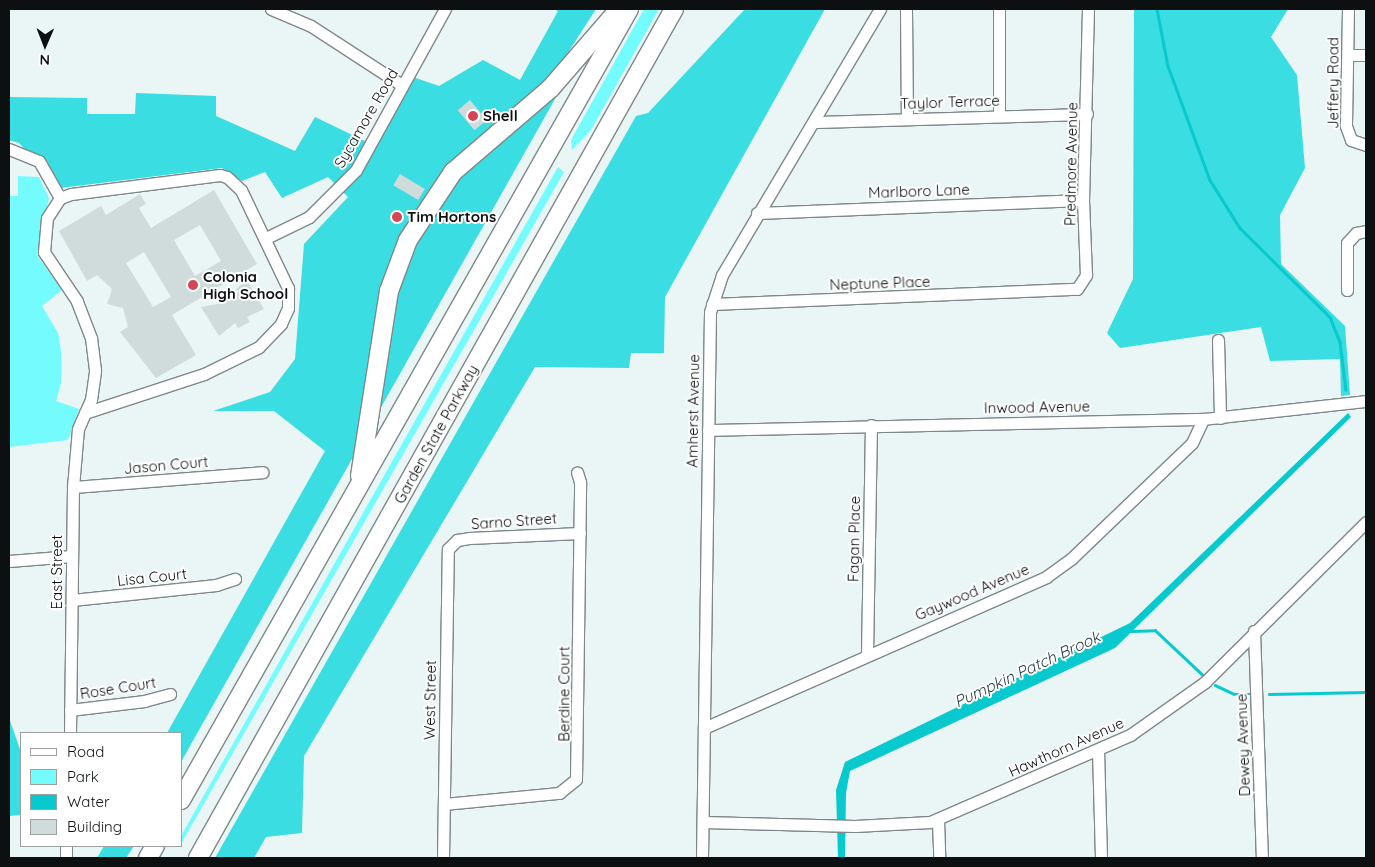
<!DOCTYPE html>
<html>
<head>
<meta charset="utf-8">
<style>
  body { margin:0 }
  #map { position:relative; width:1375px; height:867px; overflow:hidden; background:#eaf5f5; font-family:Quicksand,sans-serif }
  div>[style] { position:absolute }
  .green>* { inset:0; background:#74fbfe }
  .forest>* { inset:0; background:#3adde1 }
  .water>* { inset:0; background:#08c9cd }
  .stream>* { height:2.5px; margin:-1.25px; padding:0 1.25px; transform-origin:1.25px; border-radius:1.25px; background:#08c9cd }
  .building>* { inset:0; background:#d0dbdb; transform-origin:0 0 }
  .roads { filter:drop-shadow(1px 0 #7f8888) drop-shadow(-1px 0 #7f8888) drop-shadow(0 1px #7f8888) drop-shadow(0 -1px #7f8888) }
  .minor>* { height:11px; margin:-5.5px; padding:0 5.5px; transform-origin:5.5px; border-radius:5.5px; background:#fff }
  .highway>* { height:18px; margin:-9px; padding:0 9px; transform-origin:9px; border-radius:9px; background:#fff }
  .dots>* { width:14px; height:14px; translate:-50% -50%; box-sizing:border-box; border:2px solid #fff; border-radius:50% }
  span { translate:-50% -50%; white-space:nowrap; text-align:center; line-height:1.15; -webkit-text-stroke:4px #fff; paint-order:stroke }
  .street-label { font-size:15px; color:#0c1010 }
  .poi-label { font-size:15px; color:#0c1010; font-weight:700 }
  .left { translate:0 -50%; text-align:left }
  .water-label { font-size:16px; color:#253f40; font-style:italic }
  .frame { position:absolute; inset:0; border:10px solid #0c1010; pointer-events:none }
  .legend { position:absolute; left:20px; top:732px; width:162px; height:115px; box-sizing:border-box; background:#fff; border:1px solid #9e9f9f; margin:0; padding:6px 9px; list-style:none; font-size:15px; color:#0c1010 }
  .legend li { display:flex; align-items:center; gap:10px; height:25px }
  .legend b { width:25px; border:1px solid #9e9f9f }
  .north { position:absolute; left:20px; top:20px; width:50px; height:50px; -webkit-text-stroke:4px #fff; paint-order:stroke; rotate:181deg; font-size:14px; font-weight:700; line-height:20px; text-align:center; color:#0c1010 }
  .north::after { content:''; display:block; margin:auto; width:18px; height:22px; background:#0c1010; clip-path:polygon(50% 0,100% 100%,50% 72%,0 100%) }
</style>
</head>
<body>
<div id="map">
  <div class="green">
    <i style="clip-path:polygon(644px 9px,659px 9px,591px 130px,572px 150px,571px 140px)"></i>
    <i style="clip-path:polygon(558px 167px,564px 172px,181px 844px,181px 836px)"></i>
    <i style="clip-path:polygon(18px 176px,39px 177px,49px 198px,37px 255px,62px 290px,42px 306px,58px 333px,61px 351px,61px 383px,56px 401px,79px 409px,68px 440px,9px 447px,9px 196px,18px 196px)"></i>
  </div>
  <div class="forest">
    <i style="clip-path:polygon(554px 9px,596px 9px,560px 65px,564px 83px,181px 762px,181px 733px,167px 733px,325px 451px,274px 411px,213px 411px,270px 392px,295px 359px,304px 244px,348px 197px,328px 177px,282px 198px,265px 172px,242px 181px,222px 168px,60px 188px,19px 143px,9px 140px,9px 97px,87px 98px,87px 114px,135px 114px,136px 93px,216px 96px,216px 116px,295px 151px,315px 117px,369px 143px,407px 75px,439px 86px,483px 60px,520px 80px,558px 11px)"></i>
    <i style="clip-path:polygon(745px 9px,825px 9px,665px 297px,664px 353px,631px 353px,629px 368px,535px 367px,304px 756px,302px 833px,266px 837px,254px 858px,215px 858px,636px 116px,648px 113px)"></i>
    <i style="clip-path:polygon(1134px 9px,1288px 9px,1271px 37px,1297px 75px,1305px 168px,1280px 215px,1281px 264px,1345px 326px,1350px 395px,1341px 396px,1340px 359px,1270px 361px,1261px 327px,1120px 348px,1107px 333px,1133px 279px)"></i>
    <i style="clip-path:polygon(9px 718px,21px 752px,21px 815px,9px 816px)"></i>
    <i style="clip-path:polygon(104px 846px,134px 846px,126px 858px,97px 858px)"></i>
  </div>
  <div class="water">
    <i style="clip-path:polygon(1348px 413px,1351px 417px,1115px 648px,850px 771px,846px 793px,845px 858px,838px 858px,836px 790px,845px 762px,1130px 623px)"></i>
  </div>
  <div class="stream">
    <i style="left:1157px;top:9px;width:58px;rotate:79.1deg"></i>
    <i style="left:1168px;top:66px;width:121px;rotate:69.8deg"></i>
    <i style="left:1210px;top:180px;width:57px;rotate:58deg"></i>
    <i style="left:1240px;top:228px;width:127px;rotate:44.7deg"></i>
    <i style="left:1330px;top:317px;width:27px;rotate:68deg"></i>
    <i style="left:1340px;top:342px;width:48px;rotate:82.9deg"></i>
    <i style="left:1131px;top:631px;width:24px;rotate:-2deg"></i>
    <i style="left:1155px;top:630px;width:67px;rotate:43.2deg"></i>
    <i style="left:1215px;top:685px;width:21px;rotate:25deg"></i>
    <i style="left:1234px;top:694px;width:17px"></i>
    <i style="left:1269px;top:694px;width:97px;rotate:-1.2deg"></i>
  </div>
  <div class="building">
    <i style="left:470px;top:100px;width:26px;height:16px;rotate:50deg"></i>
    <i style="left:400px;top:174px;width:29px;height:13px;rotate:31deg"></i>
    <i style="clip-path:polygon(evenodd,214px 190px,257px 264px,172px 315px,196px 355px,156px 378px,120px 332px,128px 327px,123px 308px,107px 304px,112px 289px,97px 275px,87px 281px,59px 231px,101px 206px,106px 215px,140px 194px,146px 204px,139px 208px,151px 228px,214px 190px,200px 225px,221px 261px,195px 276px,174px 240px,200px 225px,214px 190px,144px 252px,171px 297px,153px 307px,126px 263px,144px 252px)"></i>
    <i style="clip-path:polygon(247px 280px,264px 309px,247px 317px,250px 322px,238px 328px,235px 323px,219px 336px,201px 307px,217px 304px,239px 292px,236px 289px)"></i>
  </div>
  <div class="roads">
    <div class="minor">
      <i style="left:271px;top:9px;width:43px;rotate:23deg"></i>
      <i style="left:311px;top:26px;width:108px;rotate:33deg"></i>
      <i style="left:906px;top:9px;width:109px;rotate:89.5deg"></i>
      <i style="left:999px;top:9px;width:105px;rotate:90deg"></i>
      <i style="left:1348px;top:9px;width:117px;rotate:91deg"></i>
      <i style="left:1346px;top:126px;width:15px;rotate:70deg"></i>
      <i style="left:1351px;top:140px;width:16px;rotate:18deg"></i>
      <i style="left:1348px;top:55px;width:18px"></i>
      <i style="left:814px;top:122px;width:273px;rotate:-1.7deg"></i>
      <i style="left:9px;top:149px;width:32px;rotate:22deg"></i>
      <i style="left:39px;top:161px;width:43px;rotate:60.4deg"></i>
      <i style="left:757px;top:213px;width:326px;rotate:-2.3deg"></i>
      <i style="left:266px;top:238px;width:48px;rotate:-26deg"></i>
      <i style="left:309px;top:217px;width:66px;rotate:-45deg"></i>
      <i style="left:356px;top:170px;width:184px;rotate:-61.1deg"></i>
      <i style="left:1347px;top:290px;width:47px;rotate:-90deg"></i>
      <i style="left:1347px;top:243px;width:13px;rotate:-48deg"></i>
      <i style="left:1356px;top:233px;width:10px;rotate:-11deg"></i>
      <i style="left:712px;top:304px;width:365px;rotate:-2.4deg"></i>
      <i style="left:1077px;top:289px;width:17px;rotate:-57deg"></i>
      <i style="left:1086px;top:275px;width:75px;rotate:-92.3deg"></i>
      <i style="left:1083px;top:200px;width:191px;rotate:-88.5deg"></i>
      <i style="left:1218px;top:340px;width:78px;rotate:88.5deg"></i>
      <i style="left:708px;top:430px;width:495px;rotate:-1.3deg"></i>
      <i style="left:1203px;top:419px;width:164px;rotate:-6.3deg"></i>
      <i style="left:73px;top:487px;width:190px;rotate:-4.5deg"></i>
      <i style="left:9px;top:561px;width:63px;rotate:-4.5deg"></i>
      <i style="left:72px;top:600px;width:145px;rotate:-5.9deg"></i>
      <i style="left:216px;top:585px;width:20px;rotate:-18deg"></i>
      <i style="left:1254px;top:631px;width:227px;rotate:88deg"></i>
      <i style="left:867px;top:654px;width:229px;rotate:-89deg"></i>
      <i style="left:70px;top:710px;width:75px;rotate:-6.9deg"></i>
      <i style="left:144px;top:701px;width:27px;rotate:-15deg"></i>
      <i style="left:704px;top:728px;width:374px;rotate:-23.8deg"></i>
      <i style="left:1046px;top:577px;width:32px;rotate:-36deg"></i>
      <i style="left:1072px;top:558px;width:166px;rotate:-43.8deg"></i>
      <i style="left:1192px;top:443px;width:26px;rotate:-65deg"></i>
      <i style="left:70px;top:733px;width:246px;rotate:-89.3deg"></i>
      <i style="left:73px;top:487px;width:58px;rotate:-85.1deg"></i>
      <i style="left:78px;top:429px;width:8px;rotate:-67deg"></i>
      <i style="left:81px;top:422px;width:24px;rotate:-66deg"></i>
      <i style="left:91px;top:400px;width:30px;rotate:-82deg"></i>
      <i style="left:95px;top:370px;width:32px;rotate:-97deg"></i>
      <i style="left:91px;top:338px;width:40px;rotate:-111deg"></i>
      <i style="left:77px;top:301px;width:59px;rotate:-124deg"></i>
      <i style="left:44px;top:252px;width:34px;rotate:-85deg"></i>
      <i style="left:47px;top:218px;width:24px;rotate:-57deg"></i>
      <i style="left:60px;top:198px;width:12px;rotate:-20deg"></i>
      <i style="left:71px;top:194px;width:150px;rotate:-7.3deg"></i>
      <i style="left:220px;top:175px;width:7px;rotate:16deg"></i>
      <i style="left:227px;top:177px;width:19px;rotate:43deg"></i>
      <i style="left:241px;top:190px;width:109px;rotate:64.4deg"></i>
      <i style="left:288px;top:288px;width:20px;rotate:90deg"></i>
      <i style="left:288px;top:308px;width:17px;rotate:114deg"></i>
      <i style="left:281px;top:324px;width:32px;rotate:134deg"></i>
      <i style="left:259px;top:347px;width:61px;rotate:153.9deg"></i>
      <i style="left:204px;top:374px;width:125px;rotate:161.9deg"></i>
      <i style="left:1098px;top:750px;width:108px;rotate:88.4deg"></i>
      <i style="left:444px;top:804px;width:116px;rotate:-5.5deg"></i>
      <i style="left:559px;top:793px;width:22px;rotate:-39deg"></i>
      <i style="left:576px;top:779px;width:297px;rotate:-89.2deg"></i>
      <i style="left:580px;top:482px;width:10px;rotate:-107deg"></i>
      <i style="left:938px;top:820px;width:38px;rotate:88deg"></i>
      <i style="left:703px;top:822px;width:152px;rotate:1.5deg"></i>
      <i style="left:855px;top:826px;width:75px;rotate:-3.1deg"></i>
      <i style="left:930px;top:822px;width:218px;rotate:-23.5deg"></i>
      <i style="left:1130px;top:735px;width:92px;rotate:-35.2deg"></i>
      <i style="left:1205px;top:682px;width:227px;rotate:-44.8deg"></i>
      <i style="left:66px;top:858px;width:12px;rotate:-90deg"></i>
      <i style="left:443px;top:858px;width:309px;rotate:-89.1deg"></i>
      <i style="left:448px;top:549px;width:13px;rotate:-45deg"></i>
      <i style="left:457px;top:540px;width:12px;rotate:-9deg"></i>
      <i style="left:469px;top:538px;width:111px;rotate:-2.6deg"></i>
      <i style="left:702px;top:858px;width:546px;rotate:-89.16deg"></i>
      <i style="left:710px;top:312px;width:39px;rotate:-72deg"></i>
      <i style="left:722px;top:275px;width:309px;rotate:-59.3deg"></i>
    </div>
    <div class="highway">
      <i style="left:360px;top:476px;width:187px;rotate:-81.1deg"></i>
      <i style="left:389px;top:291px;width:54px;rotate:-69.6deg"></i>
      <i style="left:408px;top:240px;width:82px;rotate:-56.5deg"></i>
      <i style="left:453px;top:172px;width:128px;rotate:-40.6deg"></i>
      <i style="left:550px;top:89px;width:98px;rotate:-49.1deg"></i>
      <i style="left:181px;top:800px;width:909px;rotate:-60.47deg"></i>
      <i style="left:148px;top:858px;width:14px;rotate:-60deg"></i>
      <i style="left:198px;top:858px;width:973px;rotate:-60.72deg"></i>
    </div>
  </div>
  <div class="dots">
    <i style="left:473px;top:116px;background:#d54556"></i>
    <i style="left:397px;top:217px;background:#d54556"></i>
    <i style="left:193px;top:285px;background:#d54556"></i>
  </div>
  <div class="street-label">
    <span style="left:1333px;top:83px;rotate:-90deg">Jeffery Road</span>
    <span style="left:950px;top:102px;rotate:-2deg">Taylor Terrace</span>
    <span style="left:366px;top:118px;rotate:-60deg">Sycamore Road</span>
    <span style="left:1071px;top:164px;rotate:-89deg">Predmore Avenue</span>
    <span style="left:919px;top:191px;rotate:-2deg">Marlboro Lane</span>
    <span style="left:880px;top:283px;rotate:-2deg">Neptune Place</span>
    <span style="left:1037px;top:407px;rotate:-1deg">Inwood Avenue</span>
    <span style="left:693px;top:411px;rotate:-89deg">Amherst Avenue</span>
    <span style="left:436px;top:434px;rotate:-61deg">Garden State Parkway</span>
    <span style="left:166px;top:465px;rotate:-5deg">Jason Court</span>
    <span style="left:514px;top:521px;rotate:-4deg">Sarno Street</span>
    <span style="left:854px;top:539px;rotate:-89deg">Fagan Place</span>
    <span style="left:57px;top:572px;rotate:-90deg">East Street</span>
    <span style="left:152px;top:577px;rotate:-6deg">Lisa Court</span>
    <span style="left:972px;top:592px;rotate:-23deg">Gaywood Avenue</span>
    <span style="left:118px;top:688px;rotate:-9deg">Rose Court</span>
    <span style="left:564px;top:694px;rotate:-90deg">Berdine Court</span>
    <span style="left:430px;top:700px;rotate:-89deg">West Street</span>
    <span style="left:1243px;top:745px;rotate:-92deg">Dewey Avenue</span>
    <span style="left:1066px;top:747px;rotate:-24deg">Hawthorn Avenue</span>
  </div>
  <div class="poi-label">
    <span class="left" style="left:483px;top:116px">Shell</span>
    <span class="left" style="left:407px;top:217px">Tim Hortons</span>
    <span class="left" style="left:203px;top:285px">Colonia<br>High School</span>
  </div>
  <div class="water-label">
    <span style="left:1027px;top:669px;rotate:-25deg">Pumpkin Patch Brook</span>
  </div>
  <div class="frame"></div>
  <ul class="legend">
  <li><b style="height:6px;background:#fff"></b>Road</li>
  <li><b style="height:14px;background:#74fbfe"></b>Park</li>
  <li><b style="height:14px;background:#08c9cd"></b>Water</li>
  <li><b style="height:14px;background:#d0dbdb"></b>Building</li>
  </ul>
  <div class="north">N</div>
</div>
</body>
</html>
